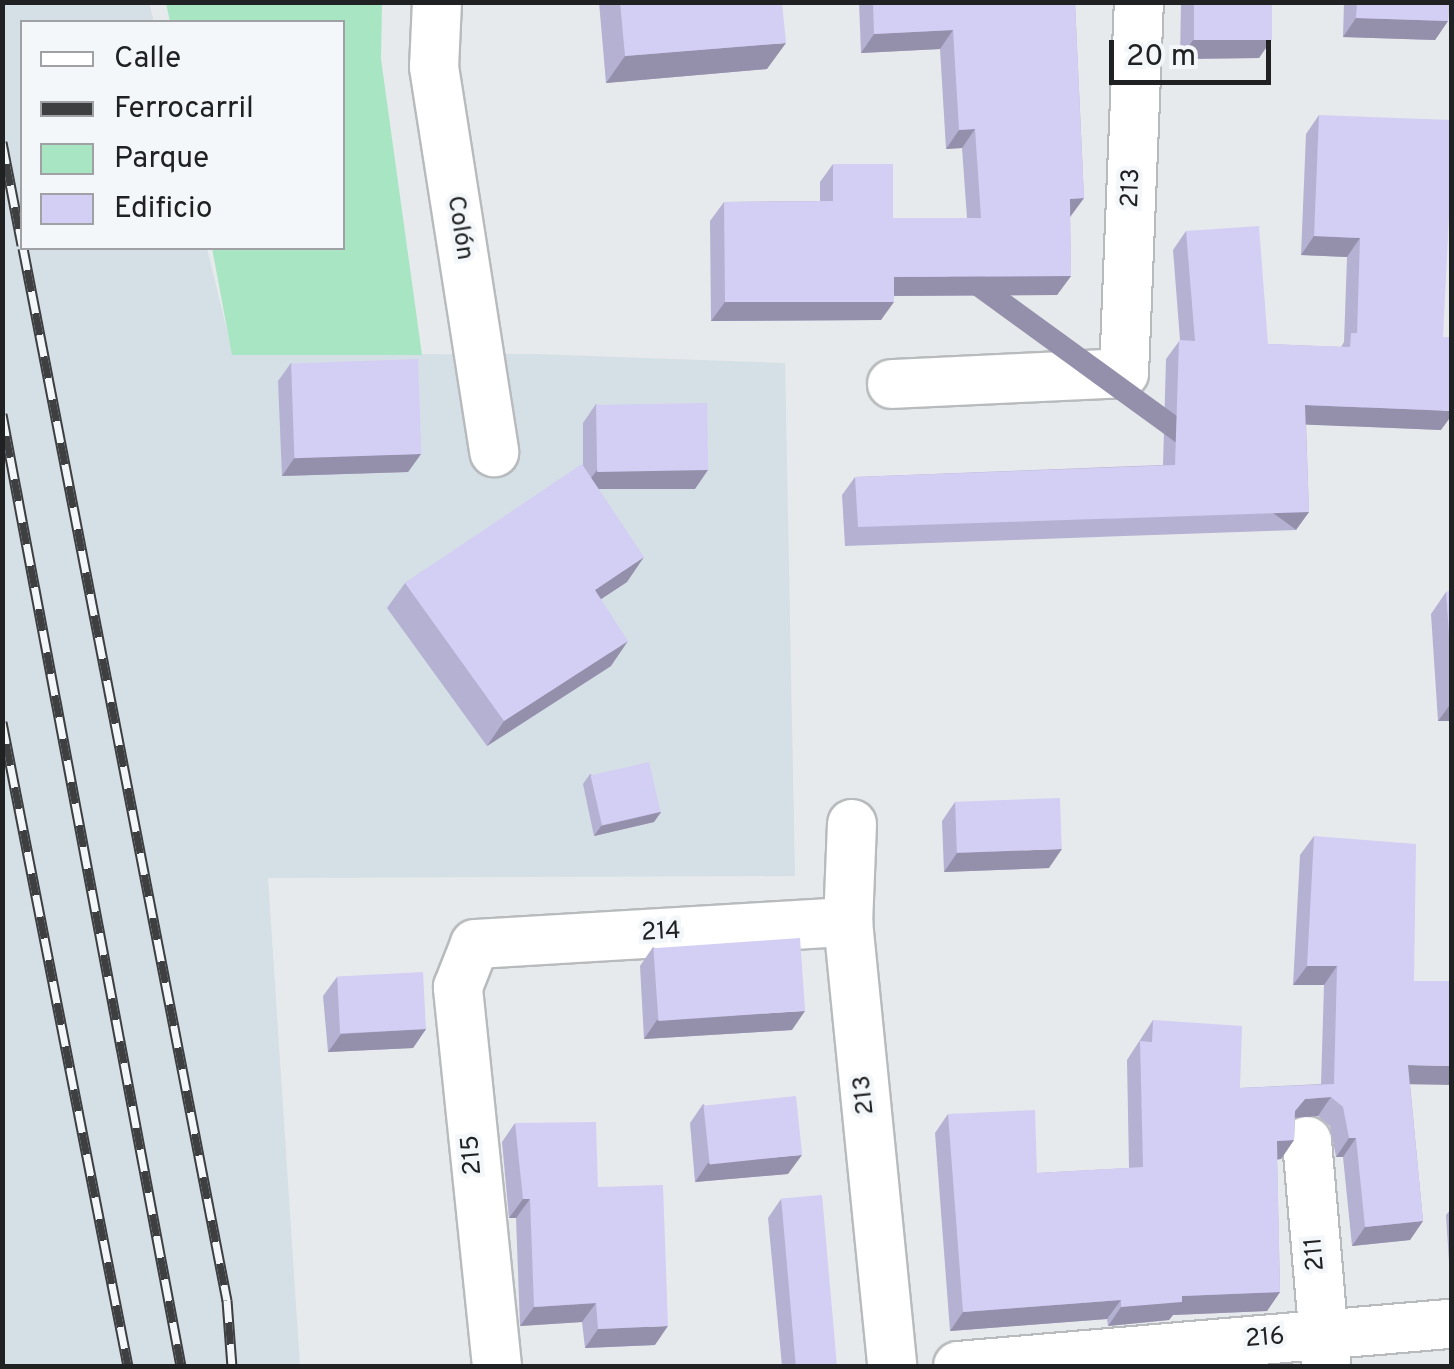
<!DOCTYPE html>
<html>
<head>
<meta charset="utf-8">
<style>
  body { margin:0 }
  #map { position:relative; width:1454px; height:1369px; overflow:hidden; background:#e7eaec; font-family:Overpass,sans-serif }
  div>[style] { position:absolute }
  .built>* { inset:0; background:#d5dfe6 }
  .green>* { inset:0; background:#a7e5c3 }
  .roads { filter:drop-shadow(2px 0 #b8bbbd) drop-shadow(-2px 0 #b8bbbd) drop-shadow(0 2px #b8bbbd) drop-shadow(0 -2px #b8bbbd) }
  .minor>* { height:48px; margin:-24px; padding:0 24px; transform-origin:24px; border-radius:24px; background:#fff }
  .rail>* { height:11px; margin-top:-5.5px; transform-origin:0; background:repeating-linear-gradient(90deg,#f4f7fa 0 22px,#3e3f40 0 44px); box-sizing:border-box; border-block:2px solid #3e3f40 }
  .wall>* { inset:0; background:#b5b1d2 }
  .shaded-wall>* { inset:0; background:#9490ab; transform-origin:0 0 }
  .building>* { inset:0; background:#d3cef4; transform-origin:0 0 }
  span { translate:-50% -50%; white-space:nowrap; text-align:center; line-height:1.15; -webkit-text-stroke:9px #f4f7fa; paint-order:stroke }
  .street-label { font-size:25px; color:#202122 }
  .frame { position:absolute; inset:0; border:5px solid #202122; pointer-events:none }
  .legend { position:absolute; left:20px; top:20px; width:325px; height:230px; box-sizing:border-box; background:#f4f7fa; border:2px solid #9fa1a4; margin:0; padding:12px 18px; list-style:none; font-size:30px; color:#202122 }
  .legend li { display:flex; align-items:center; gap:20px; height:50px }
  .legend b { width:50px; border:2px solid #9fa1a4 }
  .scale { position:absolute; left:1109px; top:40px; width:162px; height:45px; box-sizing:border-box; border:5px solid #202122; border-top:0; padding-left:12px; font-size:30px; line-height:35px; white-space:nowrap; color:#202122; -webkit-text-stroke:8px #f4f7fa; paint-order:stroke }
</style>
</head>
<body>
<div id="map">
  <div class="built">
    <i style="clip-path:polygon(3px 3px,149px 3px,154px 22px,22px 22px,22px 248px,207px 248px,233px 355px,534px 354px,785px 363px,795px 876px,268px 878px,300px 1366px,3px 1366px)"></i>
  </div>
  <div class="green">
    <i style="clip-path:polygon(166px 3px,382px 3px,381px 59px,422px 355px,232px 355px,212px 248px,342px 248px,342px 22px,170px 22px)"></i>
  </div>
  <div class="roads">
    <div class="minor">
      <i style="left:437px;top:2px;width:65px;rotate:92.6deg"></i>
      <i style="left:434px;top:67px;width:390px;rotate:81.1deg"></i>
      <i style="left:892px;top:384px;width:232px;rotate:-2.7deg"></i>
      <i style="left:1124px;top:373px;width:371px;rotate:-87.7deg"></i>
      <i style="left:852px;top:824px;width:98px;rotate:92.3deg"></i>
      <i style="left:848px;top:922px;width:446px;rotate:84.3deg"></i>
      <i style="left:1307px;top:1141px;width:223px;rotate:85.1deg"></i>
      <i style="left:497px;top:1366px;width:381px;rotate:-95.9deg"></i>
      <i style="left:458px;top:987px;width:46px;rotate:-68.4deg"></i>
      <i style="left:475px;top:944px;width:374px;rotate:-3.4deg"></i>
      <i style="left:958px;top:1366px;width:496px;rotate:-4.9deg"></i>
    </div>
  </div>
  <div class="rail">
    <i style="left:2px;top:142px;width:105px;rotate:79deg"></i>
    <i style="left:23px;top:248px;width:1072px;rotate:79.03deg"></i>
    <i style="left:227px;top:1300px;width:66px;rotate:85.7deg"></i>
    <i style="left:2px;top:414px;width:969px;rotate:79.35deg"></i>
    <i style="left:2px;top:722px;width:656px;rotate:78.93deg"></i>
  </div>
  <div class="wall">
    <i style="clip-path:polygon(599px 2px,782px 2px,767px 69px,606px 83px)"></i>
    <i style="clip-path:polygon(859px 2px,1075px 2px,1084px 198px,1070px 217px,1071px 276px,1057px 295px,894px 296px,881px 320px,711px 321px,710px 221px,724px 202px,820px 201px,820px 182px,833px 164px,893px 218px,967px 218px,962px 148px,946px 149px,940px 49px,861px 53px)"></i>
    <i style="clip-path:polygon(1181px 2px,1272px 2px,1272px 39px,1259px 58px,1180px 59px)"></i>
    <i style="clip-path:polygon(1344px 2px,1449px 2px,1448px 21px,1435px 40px,1343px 37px)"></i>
    <i style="clip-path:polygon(1319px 115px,1443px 337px,1441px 430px,1306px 424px,1309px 512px,1296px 530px,845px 546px,842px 495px,855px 477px,1163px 465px,1166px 359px,1180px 340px,1173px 250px,1186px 231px,1268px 344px,1341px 347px,1344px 342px,1347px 257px,1301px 255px,1306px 134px)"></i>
    <i style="clip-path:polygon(291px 363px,421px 454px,408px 472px,282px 476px,278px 381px)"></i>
    <i style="clip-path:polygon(596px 404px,695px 489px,599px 489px,627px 582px,601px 599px,611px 666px,487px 746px,387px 608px,405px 583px,583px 466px,583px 423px)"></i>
    <i style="clip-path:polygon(1452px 591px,1452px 721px,1438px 721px,1431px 614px,1446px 592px)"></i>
    <i style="clip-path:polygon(590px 774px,661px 812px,654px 822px,594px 836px,583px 784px)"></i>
    <i style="clip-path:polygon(955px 802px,1049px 868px,944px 872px,942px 821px)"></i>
    <i style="clip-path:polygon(1314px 836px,1410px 1084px,1423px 1221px,1410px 1240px,1352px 1246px,1343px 1157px,1336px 1157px,1330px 1126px,1318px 1116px,1295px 1118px,1294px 1140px,1281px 1159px,1277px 1160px,1280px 1292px,1267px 1311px,1173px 1315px,1169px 1320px,1108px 1326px,1107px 1319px,950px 1331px,935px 1133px,948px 1114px,1037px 1173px,1129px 1168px,1127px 1060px,1153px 1020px,1240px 1088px,1321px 1084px,1324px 985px,1293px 985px,1300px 855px)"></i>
    <i style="clip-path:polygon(653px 947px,792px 1030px,644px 1039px,640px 966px)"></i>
    <i style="clip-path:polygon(337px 977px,426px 1029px,413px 1048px,328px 1052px,323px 996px)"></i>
    <i style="clip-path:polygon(703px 1104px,788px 1174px,695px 1182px,690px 1123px)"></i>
    <i style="clip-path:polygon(515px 1123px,598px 1187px,655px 1345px,585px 1348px,582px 1322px,520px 1326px,516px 1218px,509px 1218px,502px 1142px)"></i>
    <i style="clip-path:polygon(781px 1199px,837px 1366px,782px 1366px,768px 1218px)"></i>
    <i style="clip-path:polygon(1452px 1208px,1452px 1293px,1451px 1293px,1446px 1215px)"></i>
  </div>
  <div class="shaded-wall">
    <i style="clip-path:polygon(1356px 18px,1448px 21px,1435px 40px,1343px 37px)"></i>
    <i style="clip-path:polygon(953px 30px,940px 49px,861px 53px,874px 34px)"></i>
    <i style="clip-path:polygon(1272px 39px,1259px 58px,1180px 59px,1193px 40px)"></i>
    <i style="clip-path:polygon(786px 43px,767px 69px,606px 83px,625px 56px)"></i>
    <i style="clip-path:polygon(975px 129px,962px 148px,946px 149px,959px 130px)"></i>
    <i style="clip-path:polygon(1084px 198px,1070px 217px,1070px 199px)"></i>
    <i style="clip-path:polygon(1314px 236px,1360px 238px,1347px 257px,1301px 255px)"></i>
    <i style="clip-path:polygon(1071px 276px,1057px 295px,881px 296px,894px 277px)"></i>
    <i style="clip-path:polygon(725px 302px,894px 302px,881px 320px,711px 321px)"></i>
    <i style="clip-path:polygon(1305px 405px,1452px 411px,1452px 415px,1441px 430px,1291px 424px)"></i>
    <i style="clip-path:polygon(421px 454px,408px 472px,282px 476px,295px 457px)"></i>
    <i style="clip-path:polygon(597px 470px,708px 470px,695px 489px,583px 489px)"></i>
    <i style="left:1309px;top:512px;width:22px;height:451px;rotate:126deg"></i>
    <i style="clip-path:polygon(644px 557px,627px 582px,577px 615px,595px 590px)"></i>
    <i style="clip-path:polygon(628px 641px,611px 666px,487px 746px,504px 721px)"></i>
    <i style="clip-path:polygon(1452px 702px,1452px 721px,1438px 721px)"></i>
    <i style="clip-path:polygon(661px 812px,654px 822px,594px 836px,601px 826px)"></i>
    <i style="clip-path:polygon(1062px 849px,1049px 868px,944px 872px,957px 853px)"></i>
    <i style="clip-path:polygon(1307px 966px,1337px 966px,1324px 985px,1293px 985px)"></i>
    <i style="clip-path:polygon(805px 1011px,792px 1030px,644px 1039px,657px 1020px)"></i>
    <i style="clip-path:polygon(426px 1029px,413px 1048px,328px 1052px,341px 1034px)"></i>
    <i style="clip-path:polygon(1408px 1065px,1452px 1066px,1452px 1085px,1395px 1084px)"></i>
    <i style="clip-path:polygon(1331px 1097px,1318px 1116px,1292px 1118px,1295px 1111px,1305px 1099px)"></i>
    <i style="clip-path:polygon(1349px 1138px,1356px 1138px,1343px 1157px,1336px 1157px)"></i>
    <i style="clip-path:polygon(1294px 1140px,1281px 1159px,1264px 1160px,1277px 1141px)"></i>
    <i style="clip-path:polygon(802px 1155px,788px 1174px,695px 1182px,708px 1163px)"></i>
    <i style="clip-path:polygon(523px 1199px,530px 1199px,516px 1218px,509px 1218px)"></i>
    <i style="clip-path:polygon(1423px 1221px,1410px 1240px,1352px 1246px,1365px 1227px)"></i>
    <i style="clip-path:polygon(1280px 1292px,1267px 1311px,1173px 1315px,1169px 1320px,1108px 1326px,1121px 1307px,1182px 1296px)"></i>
    <i style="clip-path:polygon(1121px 1300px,1107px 1319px,950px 1331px,963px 1312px)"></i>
    <i style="clip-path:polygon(596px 1303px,582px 1322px,520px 1326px,534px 1307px)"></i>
    <i style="clip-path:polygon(668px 1326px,655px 1345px,585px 1348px,598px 1329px)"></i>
  </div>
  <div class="building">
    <i style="clip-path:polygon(620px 2px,782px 2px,786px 43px,625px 56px)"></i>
    <i style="clip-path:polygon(873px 2px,1075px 2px,1084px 198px,1070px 199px,1071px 276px,894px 277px,894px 302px,725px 302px,724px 202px,833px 201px,833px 164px,893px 164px,893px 218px,981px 218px,975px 129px,959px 130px,953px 30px,874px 34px)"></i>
    <i style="left:1194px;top:2px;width:78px;height:38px"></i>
    <i style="clip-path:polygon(1357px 2px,1449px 2px,1448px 21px,1356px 18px)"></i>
    <i style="clip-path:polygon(1319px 115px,1452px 120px,1452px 155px,1443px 337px,1452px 337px,1452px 411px,1305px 405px,1309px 512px,858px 527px,855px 477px,1175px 465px,1179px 340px,1195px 341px,1186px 231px,1259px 226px,1268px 344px,1350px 347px,1351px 333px,1357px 333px,1360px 238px,1314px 236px)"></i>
    <i style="left:418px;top:359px;width:95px;height:127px;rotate:88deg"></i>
    <i style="left:707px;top:403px;width:67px;height:111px;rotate:89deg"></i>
    <i style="clip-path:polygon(582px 464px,644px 557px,595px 590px,628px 641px,504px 721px,405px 583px)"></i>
    <i style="clip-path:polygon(1452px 591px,1452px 677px,1446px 592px)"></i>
    <i style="left:649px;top:762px;width:51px;height:60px;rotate:77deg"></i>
    <i style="left:1060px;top:798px;width:51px;height:105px;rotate:88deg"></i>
    <i style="clip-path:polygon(1314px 836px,1416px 844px,1414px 981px,1452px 981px,1452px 1066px,1408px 1065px,1423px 1221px,1365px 1227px,1356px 1138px,1349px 1138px,1343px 1107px,1331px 1097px,1305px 1099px,1295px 1111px,1294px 1140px,1277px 1141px,1280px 1292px,1182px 1296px,1182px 1302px,1121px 1307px,1121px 1300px,963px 1312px,948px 1114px,1035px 1110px,1037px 1173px,1143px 1167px,1140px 1041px,1152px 1042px,1153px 1020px,1242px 1026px,1240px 1088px,1334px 1084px,1337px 966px,1307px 966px)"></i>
    <i style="left:800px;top:938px;width:73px;height:147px;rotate:86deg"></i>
    <i style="left:423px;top:972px;width:57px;height:86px;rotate:87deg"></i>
    <i style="left:796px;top:1096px;width:59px;height:93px;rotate:84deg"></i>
    <i style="clip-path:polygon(596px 1122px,598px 1187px,663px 1185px,668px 1326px,598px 1329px,596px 1303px,534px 1307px,530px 1199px,523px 1199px,515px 1123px)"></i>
    <i style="left:822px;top:1195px;width:172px;height:41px;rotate:85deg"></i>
  </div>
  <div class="street-label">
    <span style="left:1132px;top:188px;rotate:-88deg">213</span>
    <span style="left:459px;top:228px;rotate:81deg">Colón</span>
    <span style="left:661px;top:933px;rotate:-3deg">214</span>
    <span style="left:865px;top:1095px;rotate:-96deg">213</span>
    <span style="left:473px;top:1155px;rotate:-95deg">215</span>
    <span style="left:1316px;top:1254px;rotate:-95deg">211</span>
    <span style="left:1265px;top:1339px;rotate:-5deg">216</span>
  </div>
  <div class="frame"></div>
  <ul class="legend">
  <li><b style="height:12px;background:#fff"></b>Calle</li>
  <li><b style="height:12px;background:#3e3f40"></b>Ferrocarril</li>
  <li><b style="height:28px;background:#a7e5c3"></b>Parque</li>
  <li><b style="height:28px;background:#d3cef4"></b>Edificio</li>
  </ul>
  <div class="scale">20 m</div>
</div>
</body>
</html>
